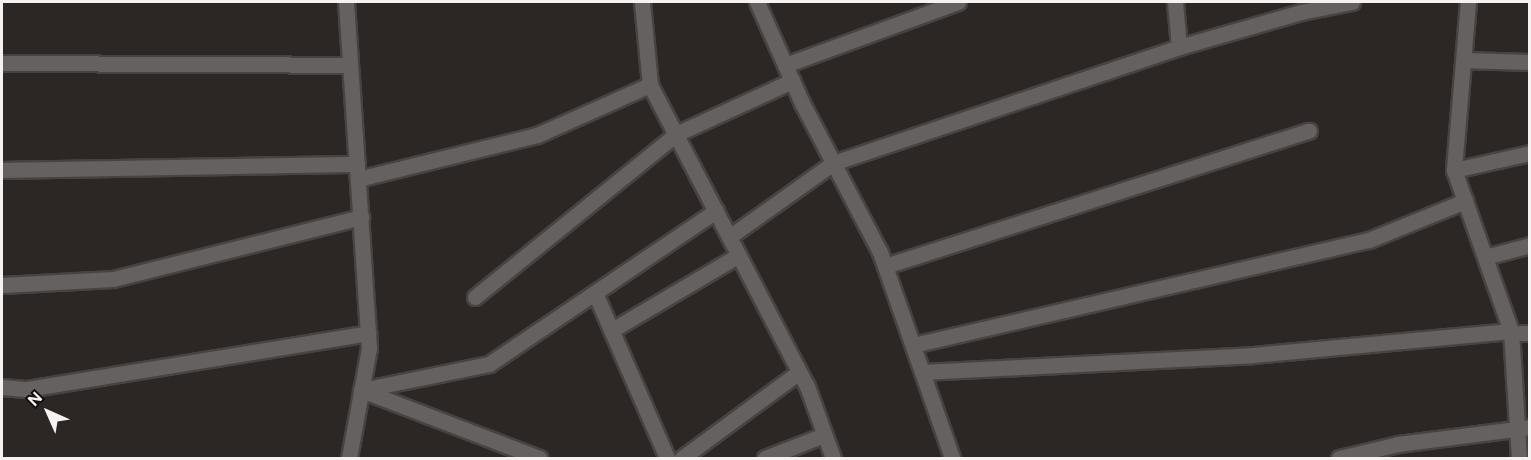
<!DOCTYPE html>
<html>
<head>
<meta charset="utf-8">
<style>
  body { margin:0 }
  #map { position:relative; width:1531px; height:460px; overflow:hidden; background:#2c2625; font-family:Figtree,sans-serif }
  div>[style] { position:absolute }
  .roads { filter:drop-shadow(2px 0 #484342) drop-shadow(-2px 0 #484342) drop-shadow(0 2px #484342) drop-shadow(0 -2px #484342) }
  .minor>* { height:15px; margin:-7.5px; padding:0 7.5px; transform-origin:7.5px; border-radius:7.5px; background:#656161 }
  span { translate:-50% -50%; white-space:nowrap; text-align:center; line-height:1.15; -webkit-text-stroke:4.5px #120f0f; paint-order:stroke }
  .frame { position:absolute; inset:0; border:3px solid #f6f2f1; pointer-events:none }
  .north { position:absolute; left:18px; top:382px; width:60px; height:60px; -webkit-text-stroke:4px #120f0f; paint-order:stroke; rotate:315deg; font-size:16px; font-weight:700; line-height:24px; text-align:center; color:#f6f2f1 }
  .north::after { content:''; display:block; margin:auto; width:21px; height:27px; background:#f6f2f1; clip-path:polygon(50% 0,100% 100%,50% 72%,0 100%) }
</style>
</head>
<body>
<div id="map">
  <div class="roads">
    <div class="minor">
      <i style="left:346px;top:2px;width:347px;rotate:86.2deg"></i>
      <i style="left:369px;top:348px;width:112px;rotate:100.3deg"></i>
      <i style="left:642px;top:2px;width:83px;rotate:84.5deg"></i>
      <i style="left:650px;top:85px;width:339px;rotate:62.5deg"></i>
      <i style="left:807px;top:386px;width:77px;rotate:70.1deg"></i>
      <i style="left:757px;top:2px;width:111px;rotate:66deg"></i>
      <i style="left:802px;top:103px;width:168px;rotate:62.4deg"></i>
      <i style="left:880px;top:252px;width:218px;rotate:70.7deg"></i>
      <i style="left:1175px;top:2px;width:45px;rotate:84.9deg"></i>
      <i style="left:1468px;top:2px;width:169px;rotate:94.8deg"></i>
      <i style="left:1454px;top:170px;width:171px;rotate:70.5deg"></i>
      <i style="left:1511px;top:331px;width:127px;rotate:86.4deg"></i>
      <i style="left:1463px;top:60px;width:67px;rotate:1.7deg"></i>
      <i style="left:2px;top:63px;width:348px;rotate:0.3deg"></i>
      <i style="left:785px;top:65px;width:184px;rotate:-20deg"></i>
      <i style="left:2px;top:170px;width:355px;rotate:-1deg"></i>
      <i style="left:1454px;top:170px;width:78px;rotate:-12.6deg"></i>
      <i style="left:358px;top:179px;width:184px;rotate:-13.8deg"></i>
      <i style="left:537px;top:135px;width:124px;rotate:-23.9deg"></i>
      <i style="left:729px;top:237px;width:128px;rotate:-35.4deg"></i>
      <i style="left:833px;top:163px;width:365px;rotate:-18.5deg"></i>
      <i style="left:1179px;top:47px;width:127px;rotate:-16deg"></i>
      <i style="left:1301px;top:12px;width:52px;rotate:-11.1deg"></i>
      <i style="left:1485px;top:257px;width:47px;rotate:-14.9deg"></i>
      <i style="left:885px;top:266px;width:445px;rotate:-17.7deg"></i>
      <i style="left:2px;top:285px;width:111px;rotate:-3.1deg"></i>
      <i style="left:113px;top:279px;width:256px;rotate:-14deg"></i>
      <i style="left:595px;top:293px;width:180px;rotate:66.4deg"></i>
      <i style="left:475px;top:297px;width:259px;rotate:-39deg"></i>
      <i style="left:676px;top:134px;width:128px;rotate:-24.6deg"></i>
      <i style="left:612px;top:330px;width:147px;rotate:-30.6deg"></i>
      <i style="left:1521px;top:333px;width:9px"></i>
      <i style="left:913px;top:345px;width:468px;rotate:-13deg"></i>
      <i style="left:1369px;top:240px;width:104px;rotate:-22.1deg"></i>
      <i style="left:922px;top:372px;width:330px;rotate:-2.9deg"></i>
      <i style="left:1252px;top:355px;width:260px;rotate:-5.3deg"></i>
      <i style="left:2px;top:387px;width:25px;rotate:5deg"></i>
      <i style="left:27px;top:389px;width:346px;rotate:-9.3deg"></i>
      <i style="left:361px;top:390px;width:131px;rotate:-11.5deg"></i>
      <i style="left:489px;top:364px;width:274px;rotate:-34deg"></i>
      <i style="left:361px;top:390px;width:191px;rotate:20.9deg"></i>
      <i style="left:682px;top:458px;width:145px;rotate:-36.3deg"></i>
      <i style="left:765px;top:458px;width:63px;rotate:-21.3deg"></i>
      <i style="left:1339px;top:458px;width:61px;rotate:-13.3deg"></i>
      <i style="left:1398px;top:444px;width:133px;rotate:-7.3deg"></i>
    </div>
  </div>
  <div class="frame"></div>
  <div class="north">N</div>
</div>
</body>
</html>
